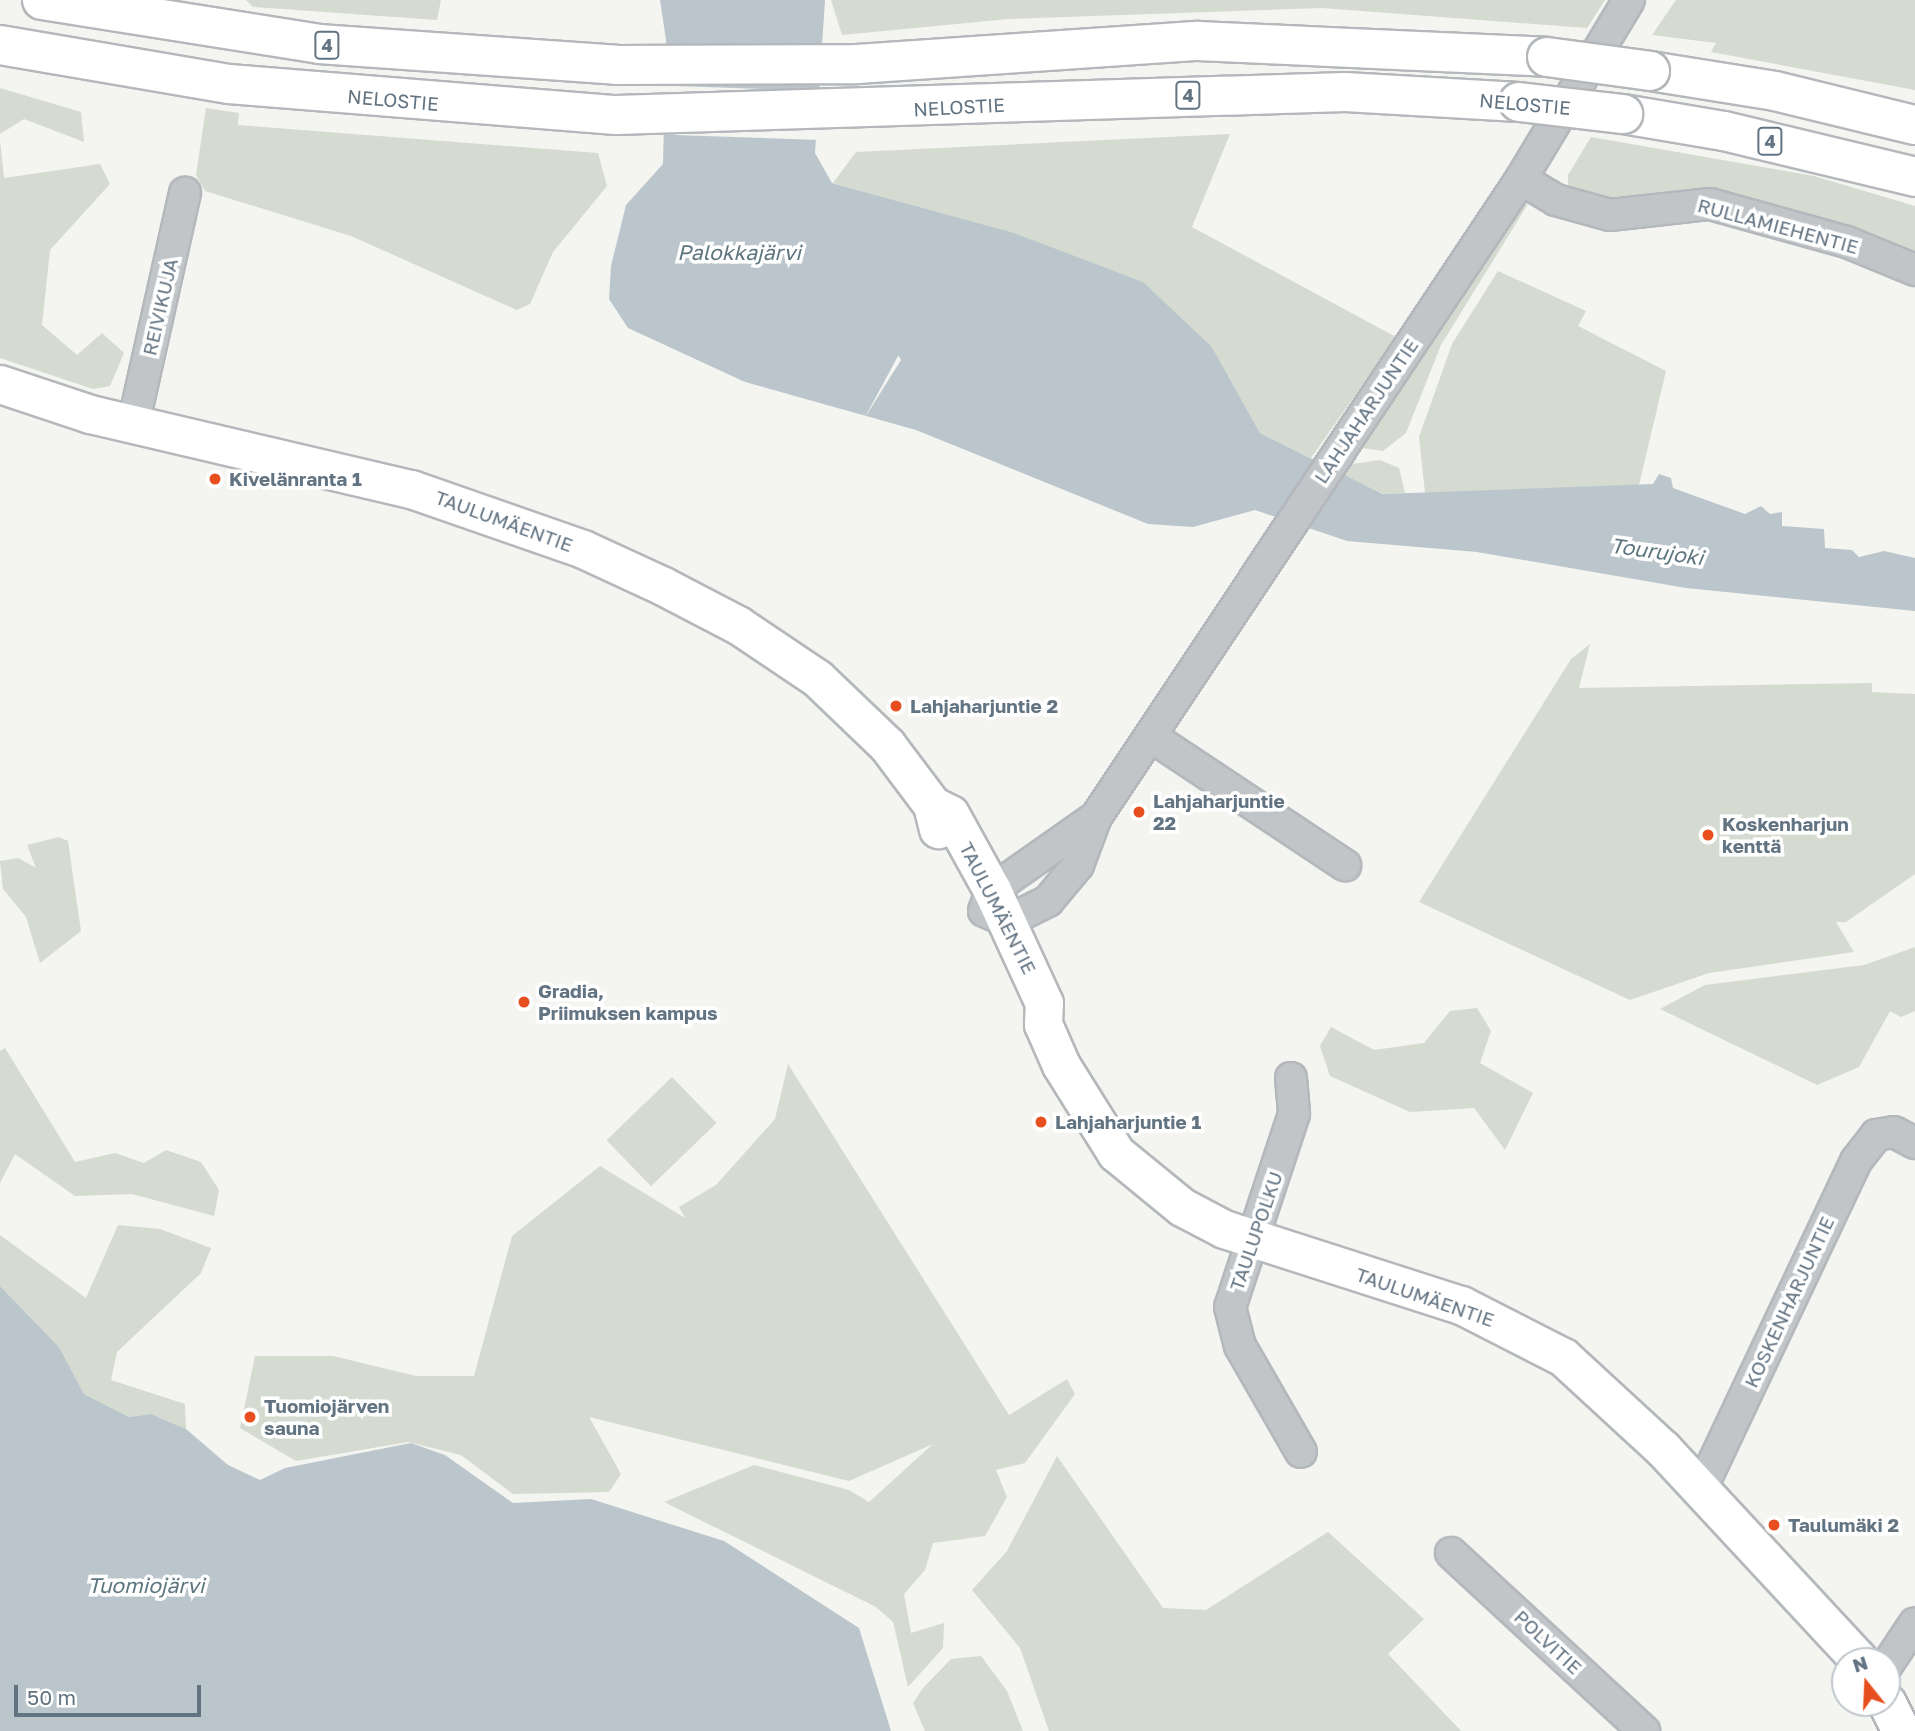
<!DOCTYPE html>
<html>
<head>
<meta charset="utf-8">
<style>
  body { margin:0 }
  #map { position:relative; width:1915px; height:1731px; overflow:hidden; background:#f4f4f0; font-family:"Golos Text",sans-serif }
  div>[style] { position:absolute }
  .green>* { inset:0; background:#d5dbd1; transform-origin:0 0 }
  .water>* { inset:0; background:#bac6cb }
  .pier>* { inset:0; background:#f4f4f0; transform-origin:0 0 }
  .roads { filter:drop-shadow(2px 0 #b4b8bc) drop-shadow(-2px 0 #b4b8bc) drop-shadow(0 2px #b4b8bc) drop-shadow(0 -2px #b4b8bc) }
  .minor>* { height:30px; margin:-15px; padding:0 15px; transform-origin:15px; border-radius:15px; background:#c1c5c8 }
  .major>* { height:37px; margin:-18.5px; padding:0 18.5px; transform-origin:18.5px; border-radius:18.5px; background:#fff }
  .highway>* { height:38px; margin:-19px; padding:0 19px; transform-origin:19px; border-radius:19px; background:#fff }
  .bridges { filter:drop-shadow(2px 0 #b4b7ba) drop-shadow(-2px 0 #b4b7ba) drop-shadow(0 2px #b4b7ba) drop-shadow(0 -2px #b4b7ba) }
  .highway-bridge>* { height:38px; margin:-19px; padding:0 19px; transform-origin:19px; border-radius:19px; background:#fff }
  .dots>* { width:19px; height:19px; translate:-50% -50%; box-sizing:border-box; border:4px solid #fff; border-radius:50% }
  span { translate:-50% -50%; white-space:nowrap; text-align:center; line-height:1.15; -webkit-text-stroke:7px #fff; paint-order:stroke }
  .shield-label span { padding:2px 5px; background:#fff; border:2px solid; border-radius:5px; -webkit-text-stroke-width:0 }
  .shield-label { font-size:18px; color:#627382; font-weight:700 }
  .street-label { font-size:19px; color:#627382 }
  .poi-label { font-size:19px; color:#627382; font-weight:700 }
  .left { translate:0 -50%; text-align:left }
  .water-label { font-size:21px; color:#5e767f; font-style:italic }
  .north { position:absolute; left:1831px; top:1647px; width:70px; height:70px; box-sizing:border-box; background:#fff; border:2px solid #c0c7cd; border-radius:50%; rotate:342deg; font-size:19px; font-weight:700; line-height:28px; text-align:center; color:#627382 }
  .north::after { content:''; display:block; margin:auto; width:24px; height:32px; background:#e7501e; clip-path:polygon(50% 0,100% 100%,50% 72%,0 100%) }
  .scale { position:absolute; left:14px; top:1685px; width:187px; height:32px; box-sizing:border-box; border:4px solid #627382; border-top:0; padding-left:9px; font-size:21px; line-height:24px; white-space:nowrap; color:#627382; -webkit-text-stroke:5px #fff; paint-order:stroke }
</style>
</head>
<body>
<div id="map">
  <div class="green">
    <i style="clip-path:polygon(246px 0,441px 0,437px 20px,253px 7px)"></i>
    <i style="clip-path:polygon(831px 0,1605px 0,1587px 28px,1322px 8px,1009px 19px,842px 35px)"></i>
    <i style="clip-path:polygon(1676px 0,1915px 0,1915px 90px,1711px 52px,1716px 43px,1652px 35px)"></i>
    <i style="clip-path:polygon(0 88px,81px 112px,84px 142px,24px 119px,0 134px)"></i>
    <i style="clip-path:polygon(206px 108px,239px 113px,238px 125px,598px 153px,607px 186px,553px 252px,530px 304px,517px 310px,351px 236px,205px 191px,196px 175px)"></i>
    <i style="clip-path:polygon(1230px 134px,1192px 227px,1396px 337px,1311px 458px,1260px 433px,1212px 347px,1143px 283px,1016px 234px,833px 183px,856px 152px)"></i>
    <i style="clip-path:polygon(1591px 137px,1814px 176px,1915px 206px,1915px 260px,1877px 243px,1568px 192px,1568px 175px)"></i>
    <i style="clip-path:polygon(0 140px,4px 178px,100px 164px,110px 184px,50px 250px,42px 325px,77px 355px,102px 333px,124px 353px,110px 386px,93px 389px,0 358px)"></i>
    <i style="clip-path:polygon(1522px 203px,1528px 204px,1441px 345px,1406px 433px,1383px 451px,1362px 448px)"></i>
    <i style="clip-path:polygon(1498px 271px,1586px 311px,1578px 326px,1666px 371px,1639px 485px,1425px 493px,1419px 437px,1452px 344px)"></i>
    <i style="clip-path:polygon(1380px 460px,1399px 468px,1405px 493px,1384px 494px,1344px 475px,1352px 464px)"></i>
    <i style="clip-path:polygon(1590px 644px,1579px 688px,1872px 683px,1872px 692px,1915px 694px,1915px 874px,1846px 922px,1836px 922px,1854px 952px,1709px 973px,1630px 1000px,1419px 902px,1571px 659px)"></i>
    <i style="clip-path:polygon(59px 837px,68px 841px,81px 931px,40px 963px,26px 917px,3px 889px,0 861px,18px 858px,36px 868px,27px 845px)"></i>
    <i style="clip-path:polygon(1915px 947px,1915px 1011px,1901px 1017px,1890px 1011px,1859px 1067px,1817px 1085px,1660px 1009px,1705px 985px,1864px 965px)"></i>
    <i style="clip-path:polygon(1477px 1008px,1491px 1031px,1480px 1063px,1533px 1093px,1505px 1150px,1474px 1108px,1410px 1112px,1330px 1076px,1320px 1046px,1331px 1027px,1374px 1050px,1424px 1043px,1450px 1011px)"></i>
    <i style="clip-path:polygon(5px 1048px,75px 1162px,115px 1153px,144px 1163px,166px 1150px,201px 1162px,219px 1190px,214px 1216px,132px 1194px,75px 1196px,15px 1154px,0 1183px,0 1051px)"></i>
    <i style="clip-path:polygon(788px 1064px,1009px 1415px,1067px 1379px,1075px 1394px,1025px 1463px,996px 1470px,1007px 1497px,985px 1536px,933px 1543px,925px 1570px,904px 1594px,911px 1633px,944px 1623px,943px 1648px,908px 1687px,893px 1622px,876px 1607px,664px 1502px,754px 1465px,849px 1490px,869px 1502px,933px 1444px,849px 1481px,589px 1417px,621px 1474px,609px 1492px,513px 1494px,461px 1455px,408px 1442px,296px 1461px,240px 1428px,255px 1356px,333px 1356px,416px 1376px,474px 1376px,512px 1236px,600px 1166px,685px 1218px,679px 1207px,716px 1185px,775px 1119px)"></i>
    <i style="left:672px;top:1077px;width:64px;height:91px;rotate:46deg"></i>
    <i style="clip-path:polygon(118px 1225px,160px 1229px,211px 1248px,201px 1273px,117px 1352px,111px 1380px,185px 1404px,186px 1429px,151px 1414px,129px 1417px,84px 1394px,59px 1347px,0 1286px,0 1235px,86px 1298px)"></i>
    <i style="clip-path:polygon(1057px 1456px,1163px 1608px,1206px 1610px,1328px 1532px,1424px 1619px,1388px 1654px,1461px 1731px,1049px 1731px,1020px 1648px,972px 1590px,1007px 1551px)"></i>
    <i style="clip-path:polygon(981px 1656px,1007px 1691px,1023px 1731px,925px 1731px,913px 1703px,923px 1688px,951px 1659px)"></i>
  </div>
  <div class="water">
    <i style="clip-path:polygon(660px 0,825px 0,815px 153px,832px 183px,1014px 233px,1143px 282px,1212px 347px,1260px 433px,1383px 494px,1653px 484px,1659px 474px,1671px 478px,1673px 488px,1745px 514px,1761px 506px,1770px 514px,1782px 512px,1782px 526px,1824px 529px,1825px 548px,1852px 550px,1859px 557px,1884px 551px,1915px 558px,1915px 611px,1686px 588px,1477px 552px,1347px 541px,1255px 510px,1193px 527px,1148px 524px,916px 430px,745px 382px,628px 328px,609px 299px,611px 266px,626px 205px,663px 164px,666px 40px)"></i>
    <i style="clip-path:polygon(0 1286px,59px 1347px,84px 1394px,129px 1417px,151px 1414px,186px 1429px,228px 1465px,260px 1480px,285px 1468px,411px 1443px,445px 1455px,513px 1503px,591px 1499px,724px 1541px,859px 1628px,891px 1731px,0 1731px)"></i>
  </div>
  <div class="pier">
    <i style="left:821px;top:91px;width:49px;height:160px;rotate:92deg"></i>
    <i style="clip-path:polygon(898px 355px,901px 360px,864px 419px,898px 356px)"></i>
  </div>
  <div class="roads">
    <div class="minor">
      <i style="left:1521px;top:179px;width:41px;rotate:31deg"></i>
      <i style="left:1556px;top:200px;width:56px;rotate:15.5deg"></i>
      <i style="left:1610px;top:215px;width:101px;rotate:-6.3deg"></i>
      <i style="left:1710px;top:204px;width:142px;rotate:15.5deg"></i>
      <i style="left:1847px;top:242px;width:74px;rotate:22.4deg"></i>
      <i style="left:134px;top:421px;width:234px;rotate:-77.4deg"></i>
      <i style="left:1152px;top:737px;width:232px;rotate:33.6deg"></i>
      <i style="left:1096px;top:817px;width:127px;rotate:144.9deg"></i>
      <i style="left:992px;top:890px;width:22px;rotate:111deg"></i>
      <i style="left:984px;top:911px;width:26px;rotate:23deg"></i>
      <i style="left:1008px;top:921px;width:45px;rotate:-26.6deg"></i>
      <i style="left:1048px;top:901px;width:47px;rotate:-50.2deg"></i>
      <i style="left:1078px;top:865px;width:51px;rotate:-69.4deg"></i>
      <i style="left:1096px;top:817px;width:767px;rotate:-56.33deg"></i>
      <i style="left:1521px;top:179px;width:209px;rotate:-58.9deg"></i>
      <i style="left:1291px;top:1078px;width:36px;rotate:85deg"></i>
      <i style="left:1294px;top:1114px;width:203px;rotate:108.3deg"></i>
      <i style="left:1230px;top:1307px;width:40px;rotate:75.6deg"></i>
      <i style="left:1240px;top:1346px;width:122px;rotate:60.1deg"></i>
      <i style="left:1701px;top:1489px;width:363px;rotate:-64.7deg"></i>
      <i style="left:1856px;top:1161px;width:33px;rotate:-52deg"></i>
      <i style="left:1876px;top:1135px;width:18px;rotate:-9deg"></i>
      <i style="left:1894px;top:1132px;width:24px;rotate:28deg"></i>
      <i style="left:1451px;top:1553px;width:263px;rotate:42.7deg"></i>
      <i style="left:1887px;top:1665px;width:50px;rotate:-56.3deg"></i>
    </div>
    <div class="major">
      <i style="left:0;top:384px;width:95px;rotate:18.4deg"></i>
      <i style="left:90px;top:414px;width:330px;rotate:13.2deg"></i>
      <i style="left:411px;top:489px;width:182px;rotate:19.2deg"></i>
      <i style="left:583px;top:549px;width:88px;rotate:24.8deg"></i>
      <i style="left:663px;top:586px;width:85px;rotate:27.5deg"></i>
      <i style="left:738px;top:625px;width:95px;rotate:33.9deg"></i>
      <i style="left:817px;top:678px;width:97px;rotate:43.7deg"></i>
      <i style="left:887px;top:745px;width:75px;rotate:53.1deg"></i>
      <i style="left:932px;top:805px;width:25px;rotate:76deg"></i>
      <i style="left:932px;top:805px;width:20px;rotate:27deg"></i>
      <i style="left:950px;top:814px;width:87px;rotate:61.1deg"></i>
      <i style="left:992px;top:890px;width:124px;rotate:65.3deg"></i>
      <i style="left:1044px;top:1003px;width:21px;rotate:93deg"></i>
      <i style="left:1043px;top:1024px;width:45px;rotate:66.3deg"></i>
      <i style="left:1061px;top:1065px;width:104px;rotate:58deg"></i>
      <i style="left:1116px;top:1153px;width:85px;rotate:39.3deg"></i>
      <i style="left:1182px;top:1207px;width:47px;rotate:27.6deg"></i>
      <i style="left:1224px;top:1229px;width:249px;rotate:17.8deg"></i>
      <i style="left:1461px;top:1305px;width:114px;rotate:27deg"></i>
      <i style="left:1563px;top:1357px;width:136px;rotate:42.6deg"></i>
      <i style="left:1663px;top:1449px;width:289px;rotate:47.1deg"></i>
      <i style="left:1887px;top:1703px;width:31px;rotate:63deg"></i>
    </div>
    <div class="highway">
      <i style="left:42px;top:0;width:280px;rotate:9deg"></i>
      <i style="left:319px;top:44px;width:298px;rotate:4deg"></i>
      <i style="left:616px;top:65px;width:241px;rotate:-0.2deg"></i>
      <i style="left:857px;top:64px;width:342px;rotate:-3.9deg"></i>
      <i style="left:1198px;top:41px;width:349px;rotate:2.6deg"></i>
      <i style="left:0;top:45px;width:232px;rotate:9.7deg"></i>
      <i style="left:229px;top:84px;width:388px;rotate:4.6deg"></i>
      <i style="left:616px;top:115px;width:729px;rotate:-1.81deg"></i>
      <i style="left:1345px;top:92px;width:174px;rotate:3.3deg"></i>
      <i style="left:1650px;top:71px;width:127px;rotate:9.1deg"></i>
      <i style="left:1775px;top:91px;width:144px;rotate:13.7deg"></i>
      <i style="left:1623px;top:114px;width:102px;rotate:9.6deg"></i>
      <i style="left:1724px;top:131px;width:196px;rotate:13.5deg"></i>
    </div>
  </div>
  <div class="bridges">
    <div class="highway-bridge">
      <i style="left:1547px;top:57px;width:104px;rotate:7.7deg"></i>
      <i style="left:1519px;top:102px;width:105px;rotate:6.6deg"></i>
    </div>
  </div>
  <div class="dots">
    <i style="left:215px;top:479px;background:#e7501e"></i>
    <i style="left:896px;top:706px;background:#e7501e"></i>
    <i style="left:1139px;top:812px;background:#e7501e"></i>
    <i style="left:1708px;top:835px;background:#e7501e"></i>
    <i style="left:524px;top:1002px;background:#e7501e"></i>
    <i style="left:1041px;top:1122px;background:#e7501e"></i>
    <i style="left:250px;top:1417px;background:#e7501e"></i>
    <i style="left:1774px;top:1525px;background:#e7501e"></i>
  </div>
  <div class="shield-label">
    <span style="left:327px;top:45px">4</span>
    <span style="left:1188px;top:95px">4</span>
    <span style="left:1770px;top:141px">4</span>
  </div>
  <div class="street-label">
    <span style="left:393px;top:100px;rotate:5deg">NELOSTIE</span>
    <span style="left:1525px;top:104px;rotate:5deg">NELOSTIE</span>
    <span style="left:959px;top:107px;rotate:-3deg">NELOSTIE</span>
    <span style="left:1778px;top:226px;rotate:15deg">RULLAMIEHENTIE</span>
    <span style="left:160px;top:307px;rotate:-77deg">REIVIKUJA</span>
    <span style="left:1366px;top:411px;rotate:-56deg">LAHJAHARJUNTIE</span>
    <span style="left:504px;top:521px;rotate:20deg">TAULUMÄENTIE</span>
    <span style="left:998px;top:908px;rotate:63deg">TAULUMÄENTIE</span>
    <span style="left:1256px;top:1231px;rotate:-71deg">TAULUPOLKU</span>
    <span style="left:1425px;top:1297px;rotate:19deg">TAULUMÄENTIE</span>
    <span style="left:1789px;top:1302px;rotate:-65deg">KOSKENHARJUNTIE</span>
    <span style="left:1548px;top:1642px;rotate:43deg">POLVITIE</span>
  </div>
  <div class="poi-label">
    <span class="left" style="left:229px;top:479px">Kivelänranta 1</span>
    <span class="left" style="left:910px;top:706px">Lahjaharjuntie 2</span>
    <span class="left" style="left:1153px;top:812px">Lahjaharjuntie<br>22</span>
    <span class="left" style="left:1722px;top:835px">Koskenharjun<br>kenttä</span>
    <span class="left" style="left:538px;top:1002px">Gradia,<br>Priimuksen kampus</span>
    <span class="left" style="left:1055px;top:1122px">Lahjaharjuntie 1</span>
    <span class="left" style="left:264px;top:1417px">Tuomiojärven<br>sauna</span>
    <span class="left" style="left:1788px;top:1525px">Taulumäki 2</span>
  </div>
  <div class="water-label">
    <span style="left:739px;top:252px">Palokkajärvi</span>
    <span style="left:1657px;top:551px;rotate:8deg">Tourujoki</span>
    <span style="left:146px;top:1585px">Tuomiojärvi</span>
  </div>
  <div class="north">N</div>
  <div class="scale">50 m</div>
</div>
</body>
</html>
